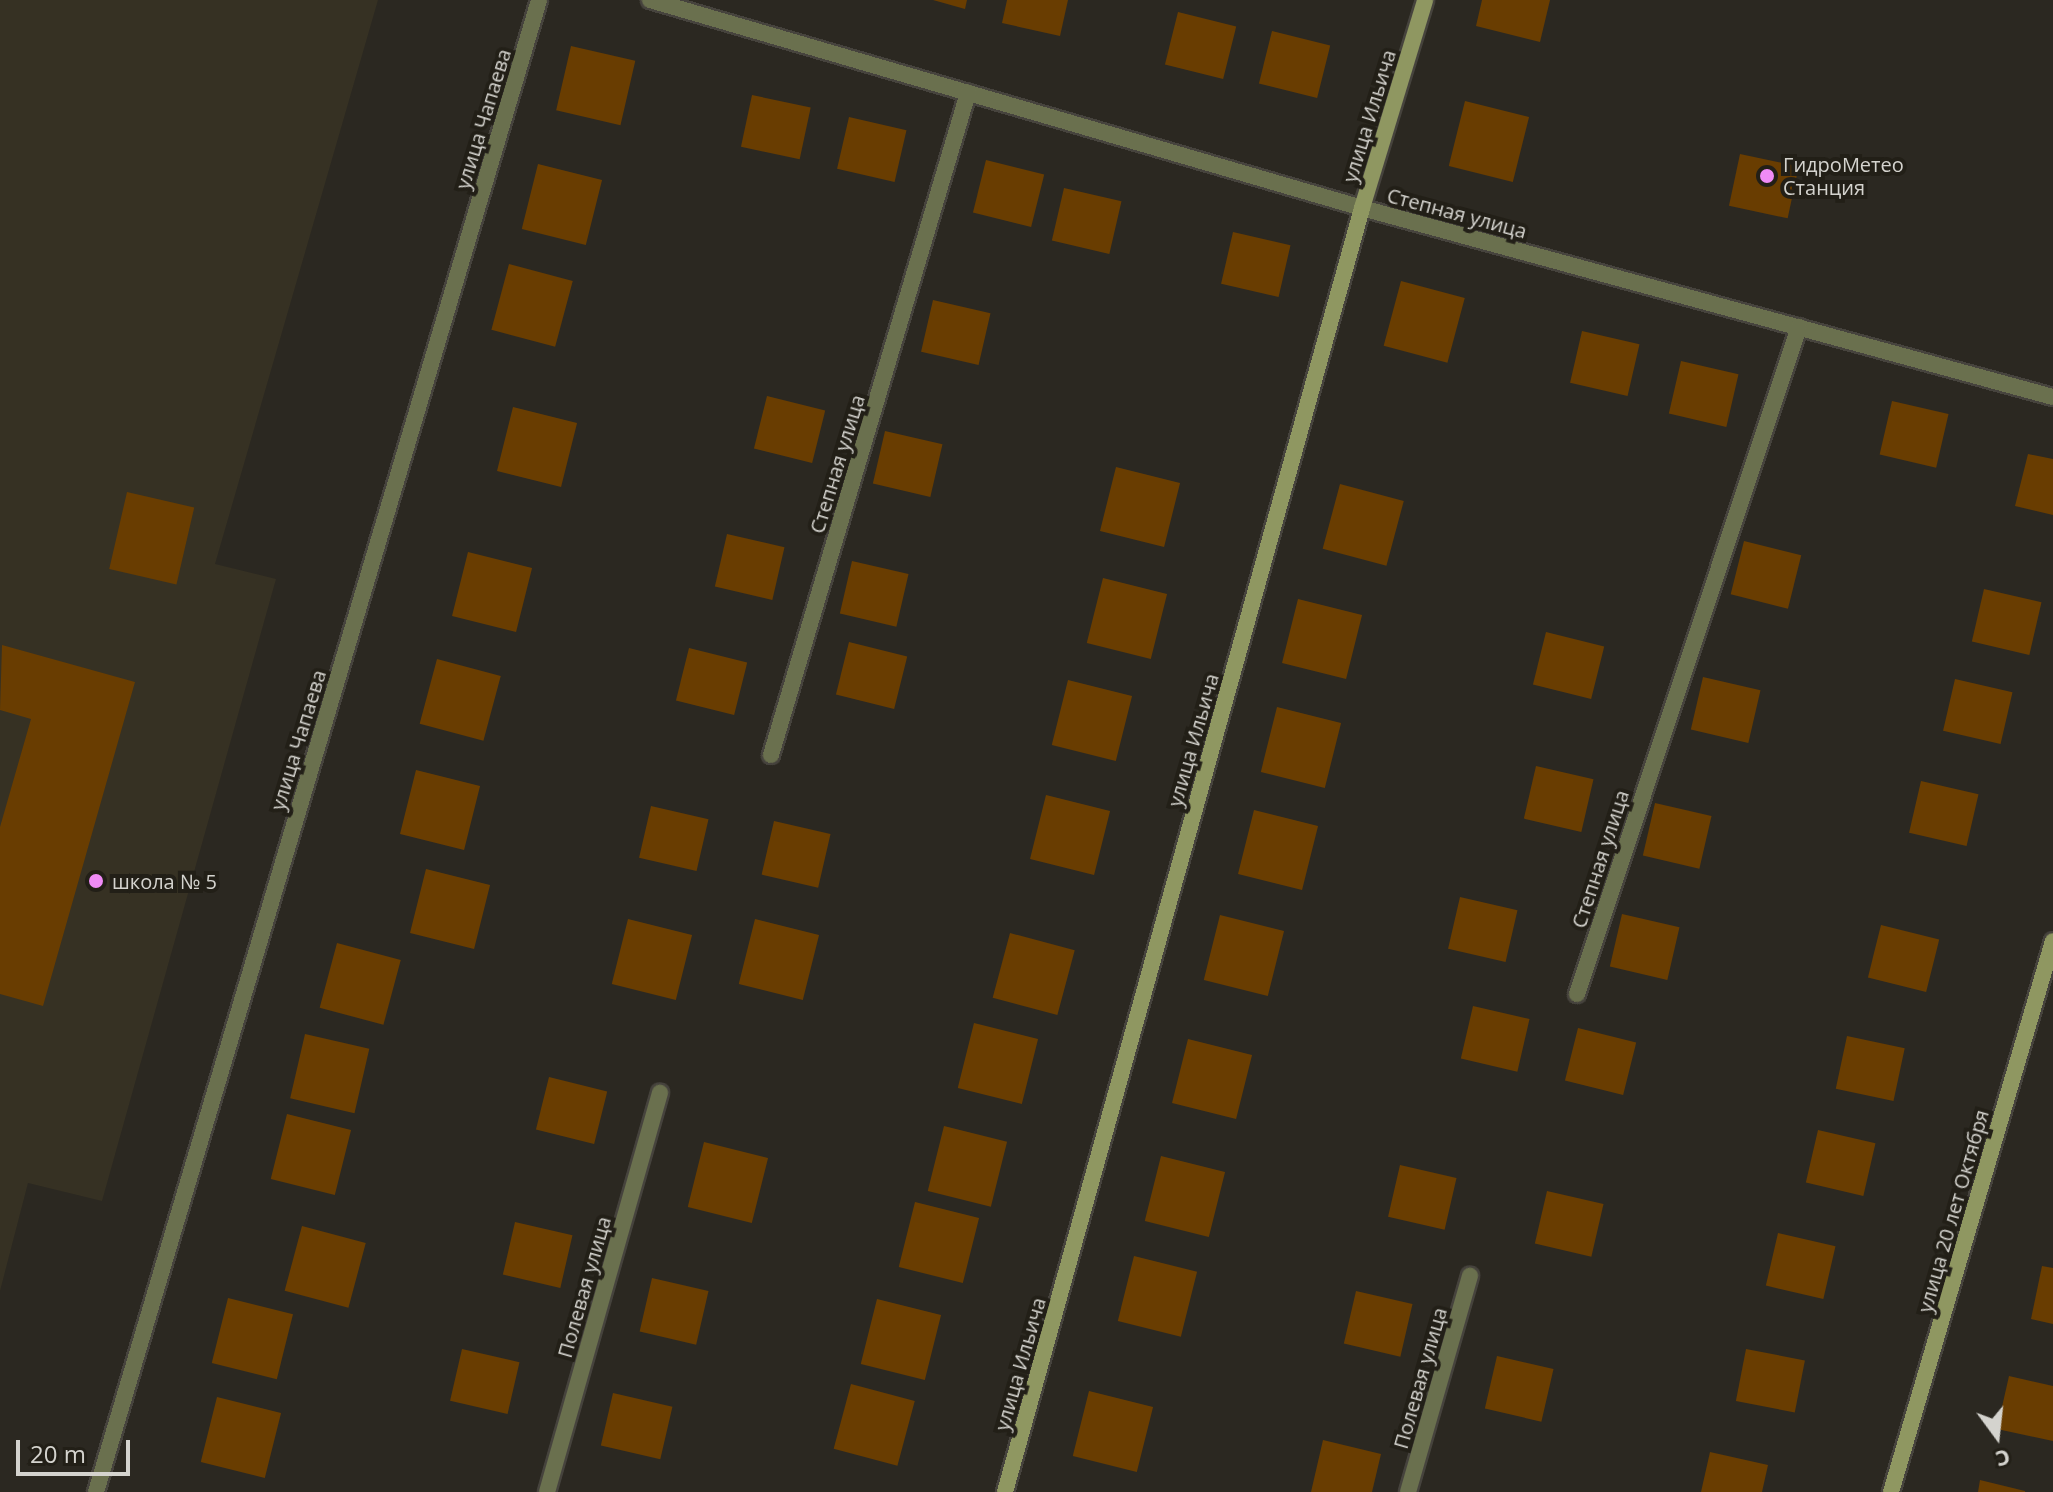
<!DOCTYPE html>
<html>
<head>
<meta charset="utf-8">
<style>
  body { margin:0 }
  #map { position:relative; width:2053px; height:1492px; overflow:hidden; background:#2b2821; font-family:"Open Sans",sans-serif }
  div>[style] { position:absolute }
  .built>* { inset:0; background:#363123 }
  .building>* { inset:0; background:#693d01; transform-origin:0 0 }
  .roads { filter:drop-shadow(2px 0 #46433d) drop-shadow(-2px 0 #46433d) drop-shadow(0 2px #46433d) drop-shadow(0 -2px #46433d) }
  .minor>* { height:16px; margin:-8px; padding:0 8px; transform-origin:8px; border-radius:8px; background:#6a704e }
  .tertiary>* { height:16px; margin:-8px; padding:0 8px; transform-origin:8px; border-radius:8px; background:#6a704e }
  .secondary>* { height:16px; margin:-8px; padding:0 8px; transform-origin:8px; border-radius:8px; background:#8f9761 }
  .dots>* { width:22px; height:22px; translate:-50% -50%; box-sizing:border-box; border:4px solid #221f17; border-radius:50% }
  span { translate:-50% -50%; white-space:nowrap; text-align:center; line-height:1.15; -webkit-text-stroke:8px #221f17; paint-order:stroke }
  .street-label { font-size:20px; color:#d4d3ce }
  .poi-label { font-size:20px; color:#d4d3ce }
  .left { translate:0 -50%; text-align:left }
  .north { position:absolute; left:1957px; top:1396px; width:80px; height:80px; -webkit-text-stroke:6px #221f17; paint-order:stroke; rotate:165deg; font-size:22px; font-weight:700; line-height:32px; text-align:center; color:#d4d3ce }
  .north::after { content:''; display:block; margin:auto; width:28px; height:36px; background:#d4d3ce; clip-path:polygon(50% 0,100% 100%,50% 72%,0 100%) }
  .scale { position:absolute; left:16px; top:1440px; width:114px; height:36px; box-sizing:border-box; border:4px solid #d4d3ce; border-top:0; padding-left:10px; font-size:24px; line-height:28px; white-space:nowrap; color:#d4d3ce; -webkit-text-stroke:6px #221f17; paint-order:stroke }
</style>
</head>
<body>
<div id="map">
  <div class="built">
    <i style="clip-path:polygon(0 0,378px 0,215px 564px,276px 579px,102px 1201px,28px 1183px,0 1291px)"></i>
  </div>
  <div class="building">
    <i style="clip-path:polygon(933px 0,967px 0,965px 9px)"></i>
    <i style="clip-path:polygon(1007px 0,1068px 0,1060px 36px,1002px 23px)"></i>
    <i style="clip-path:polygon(1482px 0,1550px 0,1540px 42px,1476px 26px)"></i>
    <i style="left:1178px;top:12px;width:60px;height:54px;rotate:14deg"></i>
    <i style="left:1272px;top:31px;width:60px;height:54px;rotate:14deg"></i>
    <i style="left:571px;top:46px;width:66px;height:66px;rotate:13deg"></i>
    <i style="left:752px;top:95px;width:60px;height:53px;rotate:12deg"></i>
    <i style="left:1465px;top:101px;width:66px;height:67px;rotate:14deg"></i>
    <i style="left:849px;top:117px;width:59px;height:53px;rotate:13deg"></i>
    <i style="left:1740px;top:154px;width:60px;height:53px;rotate:12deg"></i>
    <i style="left:986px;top:160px;width:60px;height:54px;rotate:14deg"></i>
    <i style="left:538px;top:164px;width:66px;height:67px;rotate:14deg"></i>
    <i style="left:1064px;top:188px;width:59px;height:54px;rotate:13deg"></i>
    <i style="left:1233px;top:232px;width:59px;height:53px;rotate:13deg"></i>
    <i style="left:509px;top:264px;width:66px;height:68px;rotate:15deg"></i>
    <i style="left:1401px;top:281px;width:66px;height:67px;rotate:15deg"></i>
    <i style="left:933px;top:300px;width:59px;height:53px;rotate:13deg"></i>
    <i style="left:1582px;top:331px;width:59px;height:53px;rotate:13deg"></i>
    <i style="left:1681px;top:361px;width:59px;height:54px;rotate:13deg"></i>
    <i style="left:767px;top:396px;width:60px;height:54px;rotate:14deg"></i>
    <i style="left:1892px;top:401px;width:58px;height:55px;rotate:13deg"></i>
    <i style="left:513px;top:407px;width:66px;height:66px;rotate:14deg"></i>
    <i style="left:885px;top:431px;width:59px;height:54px;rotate:13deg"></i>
    <i style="clip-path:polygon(2028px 454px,2053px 459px,2053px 515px,2015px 506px)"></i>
    <i style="left:1116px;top:467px;width:66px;height:66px;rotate:14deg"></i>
    <i style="left:1340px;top:484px;width:66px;height:67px;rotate:15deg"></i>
    <i style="left:127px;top:492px;width:69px;height:79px;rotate:13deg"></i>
    <i style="left:727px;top:534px;width:59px;height:54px;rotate:13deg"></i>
    <i style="left:1744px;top:541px;width:59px;height:55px;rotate:14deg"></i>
    <i style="left:468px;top:552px;width:66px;height:66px;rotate:14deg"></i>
    <i style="left:852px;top:561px;width:58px;height:54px;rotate:13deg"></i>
    <i style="left:1103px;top:578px;width:66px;height:67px;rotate:14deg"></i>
    <i style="left:1984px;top:589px;width:59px;height:54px;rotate:13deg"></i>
    <i style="left:1298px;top:599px;width:66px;height:66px;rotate:14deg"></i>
    <i style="left:1546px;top:632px;width:60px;height:54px;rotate:14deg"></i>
    <i style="left:849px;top:642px;width:60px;height:54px;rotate:14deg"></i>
    <i style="clip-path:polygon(2px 645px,135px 682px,43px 1006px,0 994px,0 827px,31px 719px,0 710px)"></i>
    <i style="left:689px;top:648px;width:60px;height:54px;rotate:14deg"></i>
    <i style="left:437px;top:659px;width:66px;height:67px;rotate:15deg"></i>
    <i style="left:1703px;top:677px;width:59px;height:54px;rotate:13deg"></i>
    <i style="left:1955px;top:679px;width:59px;height:53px;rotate:13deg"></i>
    <i style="left:1068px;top:680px;width:66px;height:67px;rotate:14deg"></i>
    <i style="left:1277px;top:707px;width:66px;height:67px;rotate:14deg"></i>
    <i style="left:1536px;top:766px;width:59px;height:54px;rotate:13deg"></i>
    <i style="left:416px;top:770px;width:66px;height:66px;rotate:14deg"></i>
    <i style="left:1921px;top:781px;width:59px;height:53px;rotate:13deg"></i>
    <i style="left:1046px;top:795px;width:66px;height:66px;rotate:14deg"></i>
    <i style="left:1655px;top:803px;width:58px;height:54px;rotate:13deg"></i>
    <i style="left:651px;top:806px;width:59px;height:53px;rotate:13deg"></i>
    <i style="left:1254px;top:810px;width:66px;height:66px;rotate:14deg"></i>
    <i style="left:774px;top:821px;width:58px;height:55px;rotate:13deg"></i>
    <i style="left:426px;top:869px;width:66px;height:66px;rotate:14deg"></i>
    <i style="left:1460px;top:897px;width:59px;height:53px;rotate:13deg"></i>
    <i style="left:1622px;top:914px;width:59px;height:54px;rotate:13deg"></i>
    <i style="left:1220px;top:915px;width:66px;height:67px;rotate:14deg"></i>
    <i style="left:628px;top:919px;width:66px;height:67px;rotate:14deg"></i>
    <i style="left:755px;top:919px;width:66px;height:67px;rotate:14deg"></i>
    <i style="left:1881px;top:925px;width:60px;height:54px;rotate:14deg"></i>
    <i style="left:1010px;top:933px;width:67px;height:67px;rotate:15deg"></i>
    <i style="left:337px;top:943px;width:66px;height:67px;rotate:15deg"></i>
    <i style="left:1473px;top:1006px;width:58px;height:54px;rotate:13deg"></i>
    <i style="left:974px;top:1023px;width:66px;height:67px;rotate:14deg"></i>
    <i style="left:1578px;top:1028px;width:60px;height:54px;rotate:14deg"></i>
    <i style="left:305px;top:1034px;width:66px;height:66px;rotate:13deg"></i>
    <i style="left:1847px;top:1036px;width:59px;height:54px;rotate:12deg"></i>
    <i style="left:1188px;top:1039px;width:66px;height:66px;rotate:14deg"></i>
    <i style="left:549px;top:1077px;width:60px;height:54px;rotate:14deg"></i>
    <i style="left:287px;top:1114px;width:66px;height:67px;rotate:14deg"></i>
    <i style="left:944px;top:1126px;width:65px;height:67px;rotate:14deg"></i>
    <i style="left:1818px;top:1130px;width:59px;height:54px;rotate:13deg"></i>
    <i style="left:704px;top:1142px;width:66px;height:67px;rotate:14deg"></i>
    <i style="left:1161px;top:1156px;width:66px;height:67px;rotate:14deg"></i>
    <i style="left:1400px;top:1165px;width:58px;height:53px;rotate:13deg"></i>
    <i style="left:1547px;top:1191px;width:58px;height:54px;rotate:13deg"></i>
    <i style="left:915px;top:1202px;width:66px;height:67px;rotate:14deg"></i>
    <i style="left:515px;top:1222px;width:59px;height:54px;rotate:13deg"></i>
    <i style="left:302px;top:1226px;width:66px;height:67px;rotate:15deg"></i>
    <i style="left:1778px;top:1233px;width:59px;height:54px;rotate:13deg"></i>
    <i style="left:1134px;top:1256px;width:65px;height:67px;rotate:14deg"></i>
    <i style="clip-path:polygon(2042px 1266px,2053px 1268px,2053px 1324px,2031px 1319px)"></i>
    <i style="left:652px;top:1278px;width:58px;height:55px;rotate:13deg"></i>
    <i style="left:1356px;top:1291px;width:58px;height:54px;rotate:13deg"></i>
    <i style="left:228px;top:1298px;width:67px;height:67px;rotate:14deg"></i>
    <i style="left:877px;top:1299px;width:66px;height:67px;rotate:14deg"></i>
    <i style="left:462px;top:1349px;width:59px;height:53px;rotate:13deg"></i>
    <i style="left:1746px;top:1349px;width:60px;height:53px;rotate:11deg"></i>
    <i style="left:1497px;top:1356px;width:58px;height:54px;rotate:13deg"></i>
    <i style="clip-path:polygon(2009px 1376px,2053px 1386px,2053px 1441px,1997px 1429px)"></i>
    <i style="left:851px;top:1384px;width:66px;height:67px;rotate:15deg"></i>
    <i style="left:1089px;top:1391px;width:66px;height:67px;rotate:14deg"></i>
    <i style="left:613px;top:1393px;width:61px;height:54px;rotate:13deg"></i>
    <i style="left:217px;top:1397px;width:66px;height:67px;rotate:14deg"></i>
    <i style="clip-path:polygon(1323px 1440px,1381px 1454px,1372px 1492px,1311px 1492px)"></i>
    <i style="clip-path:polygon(1710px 1452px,1768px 1465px,1762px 1492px,1701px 1492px)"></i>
    <i style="clip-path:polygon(1980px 1480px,2025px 1491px,2025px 1492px,1978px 1492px)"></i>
  </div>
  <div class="roads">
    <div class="minor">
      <i style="left:650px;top:0;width:742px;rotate:16.28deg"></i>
      <i style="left:1362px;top:208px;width:716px;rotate:15.3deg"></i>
      <i style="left:771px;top:755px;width:691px;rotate:-73.43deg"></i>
      <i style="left:1577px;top:994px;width:703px;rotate:-71.59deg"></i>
      <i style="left:547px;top:1492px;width:415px;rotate:-74.2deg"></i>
      <i style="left:1408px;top:1492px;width:225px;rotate:-74deg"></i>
    </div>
    <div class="tertiary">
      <i style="left:96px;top:1492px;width:1556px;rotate:-73.46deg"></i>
    </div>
    <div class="secondary">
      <i style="left:1005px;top:1492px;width:1333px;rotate:-74.46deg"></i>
      <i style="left:1362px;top:208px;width:217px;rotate:-73.1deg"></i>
      <i style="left:1891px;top:1492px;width:574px;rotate:-73.62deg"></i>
    </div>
  </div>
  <div class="dots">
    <i style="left:1767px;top:176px;background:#f08bf6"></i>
    <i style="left:96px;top:881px;background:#f08bf6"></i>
  </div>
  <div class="street-label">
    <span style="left:1369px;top:116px;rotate:-73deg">улица Ильича</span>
    <span style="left:483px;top:119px;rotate:-73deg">улица Чапаева</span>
    <span style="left:1457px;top:213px;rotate:15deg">Степная улица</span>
    <span style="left:837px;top:464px;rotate:-73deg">Степная улица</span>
    <span style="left:298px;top:740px;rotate:-73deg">улица Чапаева</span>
    <span style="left:1193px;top:740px;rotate:-74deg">улица Ильича</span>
    <span style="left:1600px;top:859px;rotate:-72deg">Степная улица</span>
    <span style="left:1953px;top:1211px;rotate:-74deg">улица 20 лет Октября</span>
    <span style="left:584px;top:1287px;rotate:-74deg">Полевая улица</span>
    <span style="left:1020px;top:1364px;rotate:-74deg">улица Ильича</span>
    <span style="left:1420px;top:1378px;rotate:-74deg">Полевая улица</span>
  </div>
  <div class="poi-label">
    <span class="left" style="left:1783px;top:176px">ГидроМетео<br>Станция</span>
    <span class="left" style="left:112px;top:881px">школа № 5</span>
  </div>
  <div class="north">С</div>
  <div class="scale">20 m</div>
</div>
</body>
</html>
